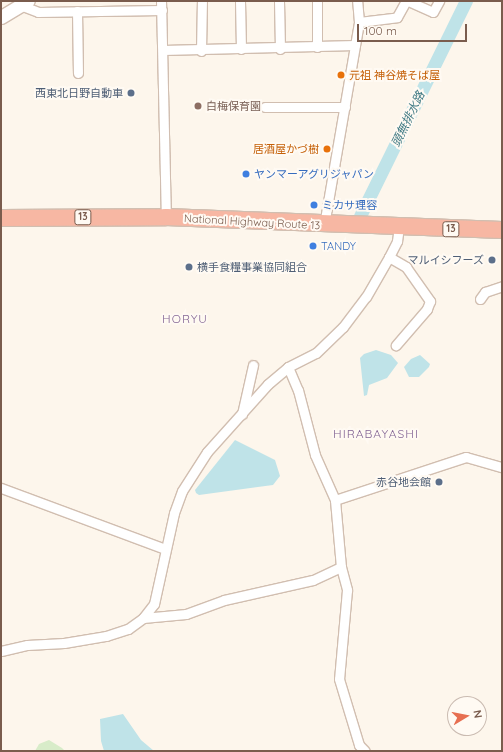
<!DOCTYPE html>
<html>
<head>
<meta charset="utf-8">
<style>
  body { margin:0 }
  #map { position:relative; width:503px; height:752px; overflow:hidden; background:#fdf6ec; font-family:Quicksand,"Noto Sans JP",sans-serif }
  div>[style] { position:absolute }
  .green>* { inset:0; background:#d8ecc9 }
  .water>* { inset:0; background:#bfe3e8 }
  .river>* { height:13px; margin:-6.5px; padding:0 6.5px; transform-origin:6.5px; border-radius:6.5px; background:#bfe3e8 }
  .roads { filter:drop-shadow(1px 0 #d1beb0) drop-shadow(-1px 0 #d1beb0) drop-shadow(0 1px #d1beb0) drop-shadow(0 -1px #d1beb0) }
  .street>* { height:9px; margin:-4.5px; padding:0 4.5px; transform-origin:4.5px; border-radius:4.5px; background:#fff }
  .secondary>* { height:13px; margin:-6.5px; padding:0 6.5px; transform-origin:6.5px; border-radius:6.5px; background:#fff }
  .highway>* { height:16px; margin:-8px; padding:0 8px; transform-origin:8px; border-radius:8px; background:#f7b7a3 }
  .dots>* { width:11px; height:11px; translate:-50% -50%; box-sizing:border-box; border:2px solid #fffaf3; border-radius:50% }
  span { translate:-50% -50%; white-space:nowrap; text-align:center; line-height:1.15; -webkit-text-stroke:4px #fffaf3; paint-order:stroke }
  .shield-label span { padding:1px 3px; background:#fffaf3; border:1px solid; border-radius:3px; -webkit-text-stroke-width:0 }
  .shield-label { font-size:10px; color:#7a5c4d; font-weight:700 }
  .food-label { font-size:11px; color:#c56008 }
  .left { translate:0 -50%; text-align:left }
  .right { translate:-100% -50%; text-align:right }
  .service-label { font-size:11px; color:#4e5e75 }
  .education-label { font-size:11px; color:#785e54 }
  .shop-label { font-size:11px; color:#366cbe }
  .street-label { font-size:11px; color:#7a5c4d }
  .water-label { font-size:12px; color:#437c86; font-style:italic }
  .neighbourhood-label { font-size:12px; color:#846695; letter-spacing:1px }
  .frame { position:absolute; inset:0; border:2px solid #7a5c4d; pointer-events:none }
  .north { position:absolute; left:447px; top:696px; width:40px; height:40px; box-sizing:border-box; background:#fffaf3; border:1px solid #cabbb1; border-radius:50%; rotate:80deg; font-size:11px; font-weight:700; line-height:16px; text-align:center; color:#7a5c4d }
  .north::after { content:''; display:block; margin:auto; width:14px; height:18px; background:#e76f51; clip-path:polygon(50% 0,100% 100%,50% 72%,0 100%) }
  .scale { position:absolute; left:357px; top:24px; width:110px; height:18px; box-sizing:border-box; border:2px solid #7a5c4d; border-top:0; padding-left:5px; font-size:12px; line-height:14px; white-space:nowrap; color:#7a5c4d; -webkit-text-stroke:3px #fffaf3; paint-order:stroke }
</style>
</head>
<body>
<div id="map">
  <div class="green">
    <i style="clip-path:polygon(49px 740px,62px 748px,65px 751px,35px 751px,39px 744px)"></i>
  </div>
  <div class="water">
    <i style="clip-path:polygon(376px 350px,391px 355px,398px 363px,387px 378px,369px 385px,367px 395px,364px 396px,360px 358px,364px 354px)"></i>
    <i style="clip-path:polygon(420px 355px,430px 364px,429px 367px,419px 377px,409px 377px,404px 367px,411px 359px)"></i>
    <i style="clip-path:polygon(235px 440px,275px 460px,280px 476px,273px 485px,199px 495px,196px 493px,195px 490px)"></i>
    <i style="clip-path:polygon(123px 714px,141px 740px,154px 751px,104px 751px,101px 741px,100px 719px)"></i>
  </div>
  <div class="river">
    <i style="left:360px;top:216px;width:240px;rotate:-63.8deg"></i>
  </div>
  <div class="roads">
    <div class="street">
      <i style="left:161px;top:1px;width:216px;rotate:88.7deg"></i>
      <i style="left:240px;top:1px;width:48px;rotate:88.8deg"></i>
      <i style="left:279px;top:1px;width:48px;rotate:88.8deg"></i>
      <i style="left:317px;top:1px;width:46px;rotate:90deg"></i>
      <i style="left:408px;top:1px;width:27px;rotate:24deg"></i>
      <i style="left:433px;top:12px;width:13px;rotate:-61deg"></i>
      <i style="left:20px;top:5px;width:19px;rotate:21deg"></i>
      <i style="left:38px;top:12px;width:124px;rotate:-0.9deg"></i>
      <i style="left:77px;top:11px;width:62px;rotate:89.1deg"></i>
      <i style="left:359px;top:22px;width:38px;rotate:-7deg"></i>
      <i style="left:397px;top:17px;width:18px;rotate:-61deg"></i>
      <i style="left:163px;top:50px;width:192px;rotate:-1.5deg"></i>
      <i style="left:201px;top:51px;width:50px;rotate:-88.9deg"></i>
      <i style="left:265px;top:107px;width:80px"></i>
      <i style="left:324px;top:225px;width:206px;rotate:-80.2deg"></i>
      <i style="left:359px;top:22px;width:21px;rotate:-95deg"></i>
      <i style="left:389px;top:257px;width:20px;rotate:30deg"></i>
      <i style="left:406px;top:267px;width:42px;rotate:54.8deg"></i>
      <i style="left:430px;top:301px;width:9px;rotate:111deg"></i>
      <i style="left:427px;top:309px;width:48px;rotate:130.7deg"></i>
      <i style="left:480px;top:299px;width:9px;rotate:-54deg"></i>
      <i style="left:485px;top:292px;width:18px;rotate:-19deg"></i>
      <i style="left:288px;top:367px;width:25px;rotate:67deg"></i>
      <i style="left:298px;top:390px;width:67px;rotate:75.3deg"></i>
      <i style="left:315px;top:455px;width:49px;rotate:66deg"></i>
      <i style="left:335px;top:500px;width:67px;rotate:84.9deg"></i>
      <i style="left:341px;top:567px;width:24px;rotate:75deg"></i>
      <i style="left:347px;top:590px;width:89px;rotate:95.1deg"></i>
      <i style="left:339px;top:679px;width:69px;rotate:73.1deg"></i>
      <i style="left:359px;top:745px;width:8px;rotate:45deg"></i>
      <i style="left:242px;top:414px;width:50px;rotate:-77.3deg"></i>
      <i style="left:1px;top:488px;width:175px;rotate:20.4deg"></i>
      <i style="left:335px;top:500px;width:138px;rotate:-18.2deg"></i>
      <i style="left:466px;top:457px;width:37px;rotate:16deg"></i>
      <i style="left:143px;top:618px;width:43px;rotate:-5.3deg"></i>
      <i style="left:186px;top:614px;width:40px;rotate:-20.2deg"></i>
      <i style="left:224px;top:600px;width:91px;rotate:-12.7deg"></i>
      <i style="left:313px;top:580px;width:31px;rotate:-25deg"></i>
      <i style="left:1px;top:651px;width:27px;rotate:-13deg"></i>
      <i style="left:27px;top:645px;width:37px;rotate:-3deg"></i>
      <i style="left:64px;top:643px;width:43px;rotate:-9.5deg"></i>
      <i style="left:106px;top:636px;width:23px;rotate:-18deg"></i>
      <i style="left:128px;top:629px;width:19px;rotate:-36deg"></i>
      <i style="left:143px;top:618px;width:18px;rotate:-52deg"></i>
      <i style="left:154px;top:604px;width:93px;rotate:-77.6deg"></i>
      <i style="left:174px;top:513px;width:23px;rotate:-70deg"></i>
      <i style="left:182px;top:491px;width:46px;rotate:-57.3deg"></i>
      <i style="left:207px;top:452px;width:91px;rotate:-48.1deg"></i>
      <i style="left:268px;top:384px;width:26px;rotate:-40deg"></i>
      <i style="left:288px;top:367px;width:31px;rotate:-27deg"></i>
      <i style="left:316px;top:353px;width:37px;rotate:-44deg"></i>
      <i style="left:343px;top:327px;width:38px;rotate:-53deg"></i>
      <i style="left:366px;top:297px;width:46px;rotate:-60.1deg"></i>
      <i style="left:389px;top:257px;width:18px;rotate:-63deg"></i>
      <i style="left:397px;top:241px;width:14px;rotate:-82deg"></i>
    </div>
    <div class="secondary">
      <i style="left:1px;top:17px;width:31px;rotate:-31deg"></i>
    </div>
    <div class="highway">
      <i style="left:1px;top:218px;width:165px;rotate:-0.3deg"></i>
      <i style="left:166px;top:217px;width:336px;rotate:2.2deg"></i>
    </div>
  </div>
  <div class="dots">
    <i style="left:341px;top:75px;background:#e8710a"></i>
    <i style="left:131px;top:93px;background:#5c6f8a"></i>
    <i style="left:198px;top:106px;background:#8d6e63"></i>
    <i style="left:327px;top:149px;background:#e8710a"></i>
    <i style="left:246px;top:174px;background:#3f7fe0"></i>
    <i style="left:314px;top:205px;background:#3f7fe0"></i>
    <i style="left:313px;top:246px;background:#3f7fe0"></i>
    <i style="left:492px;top:260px;background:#5c6f8a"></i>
    <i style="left:189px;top:267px;background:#5c6f8a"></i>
    <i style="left:439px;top:482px;background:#5c6f8a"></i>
  </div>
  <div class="shield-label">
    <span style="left:83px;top:217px">13</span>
    <span style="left:451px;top:229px">13</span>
  </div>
  <div class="food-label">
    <span class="left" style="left:349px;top:75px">元祖 神谷焼そば屋</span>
    <span class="right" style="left:319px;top:149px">居酒屋かづ樹</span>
  </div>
  <div class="service-label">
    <span class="right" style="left:123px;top:93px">西東北日野自動車</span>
    <span class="right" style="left:484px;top:260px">マルイシフーズ</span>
    <span class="left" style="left:197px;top:267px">横手食糧事業協同組合</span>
    <span class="right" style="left:431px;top:482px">赤谷地会館</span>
  </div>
  <div class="education-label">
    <span class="left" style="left:206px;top:106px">白梅保育園</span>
  </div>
  <div class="shop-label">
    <span class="left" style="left:254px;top:174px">ヤンマーアグリジャパン</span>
    <span class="left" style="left:322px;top:205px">ミカサ理容</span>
    <span class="left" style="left:321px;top:246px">TANDY</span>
  </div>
  <div class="street-label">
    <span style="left:252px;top:222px;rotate:3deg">National Highway Route 13</span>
  </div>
  <div class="water-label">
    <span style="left:408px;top:119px;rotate:-64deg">頭無排水路</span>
  </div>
  <div class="neighbourhood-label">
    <span style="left:185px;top:319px">HORYU</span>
    <span style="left:376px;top:434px">HIRABAYASHI</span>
  </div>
  <div class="frame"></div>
  <div class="north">N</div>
  <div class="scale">100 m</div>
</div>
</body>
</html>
